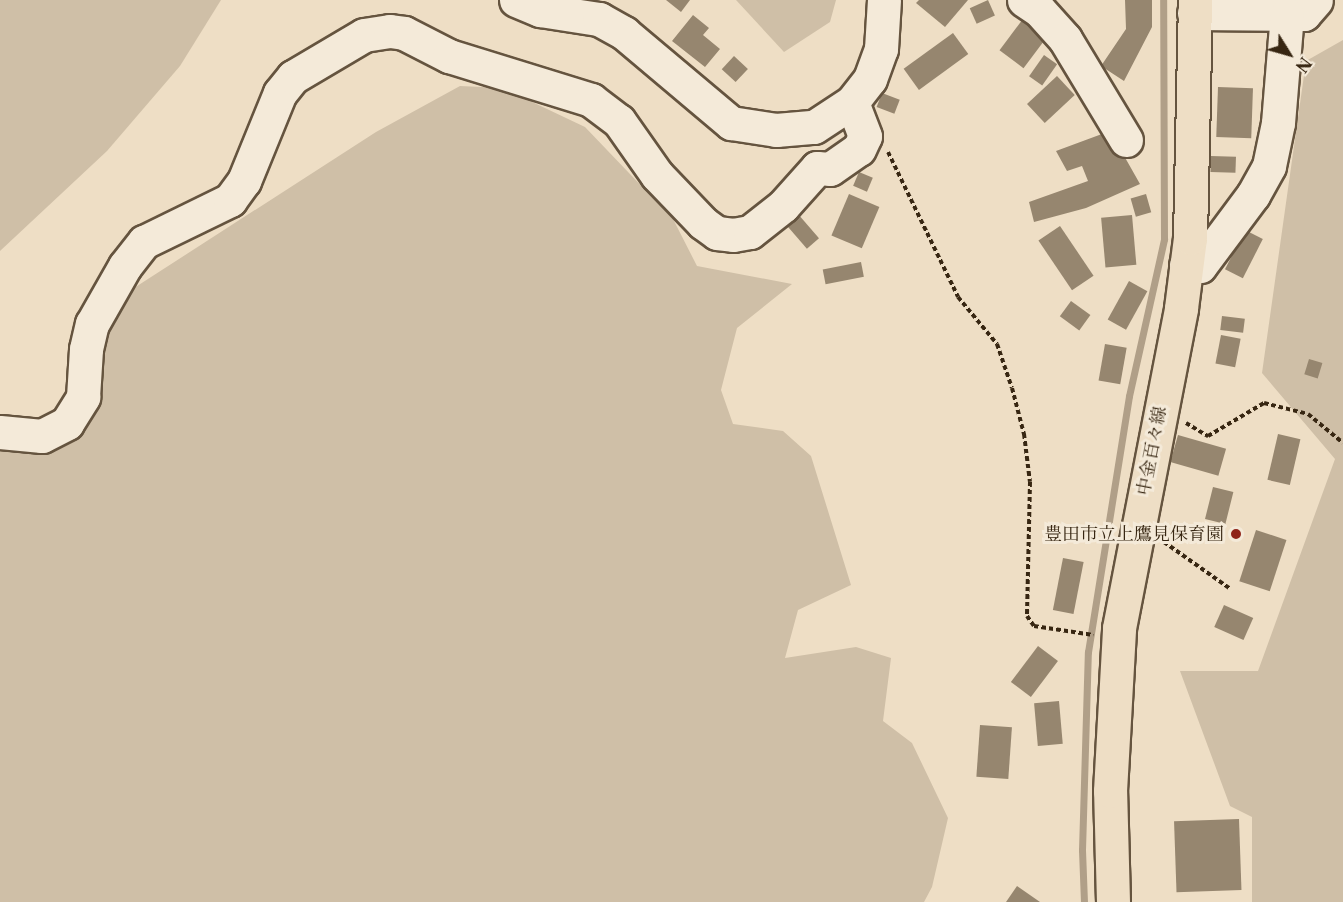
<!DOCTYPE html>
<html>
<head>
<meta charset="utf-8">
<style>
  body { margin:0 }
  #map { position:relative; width:1343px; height:902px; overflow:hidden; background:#eedec5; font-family:"Libre Caslon Text","Noto Serif JP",serif }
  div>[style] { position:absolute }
  .green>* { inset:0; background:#cfbfa7 }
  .stream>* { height:7px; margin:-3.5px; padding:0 3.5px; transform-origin:3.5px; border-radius:3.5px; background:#b09f88 }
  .building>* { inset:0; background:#96866f; transform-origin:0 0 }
  .path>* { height:4px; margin-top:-2px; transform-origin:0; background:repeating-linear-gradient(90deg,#372612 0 4.5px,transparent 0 7.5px) }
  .roads { filter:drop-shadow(2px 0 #65543f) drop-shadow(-2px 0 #65543f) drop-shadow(0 2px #65543f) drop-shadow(0 -2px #65543f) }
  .minor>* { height:33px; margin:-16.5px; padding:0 16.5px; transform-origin:16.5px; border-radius:16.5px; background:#f4ead9 }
  .major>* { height:33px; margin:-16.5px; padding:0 16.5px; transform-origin:16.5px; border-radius:16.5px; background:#eedec5 }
  .dots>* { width:16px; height:16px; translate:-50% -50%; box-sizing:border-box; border:3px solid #f4ead9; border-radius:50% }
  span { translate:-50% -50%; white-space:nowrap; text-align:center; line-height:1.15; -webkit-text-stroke:6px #f4ead9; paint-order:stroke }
  .street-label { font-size:18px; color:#372612 }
  .poi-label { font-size:18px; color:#372612 }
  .right { translate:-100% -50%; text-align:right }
  .north { position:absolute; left:1259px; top:24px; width:60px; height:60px; -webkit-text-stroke:4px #f4ead9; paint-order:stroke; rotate:127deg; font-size:16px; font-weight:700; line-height:24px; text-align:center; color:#372612 }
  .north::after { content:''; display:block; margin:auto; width:21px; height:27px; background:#372612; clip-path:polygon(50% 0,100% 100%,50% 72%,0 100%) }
</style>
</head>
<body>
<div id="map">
  <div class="green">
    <i style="clip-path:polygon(0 0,221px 0,180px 66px,107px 151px,0 251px)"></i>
    <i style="clip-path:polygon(736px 0,836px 0,830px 22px,784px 52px)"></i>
    <i style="clip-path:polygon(1343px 40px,1343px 902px,1252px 902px,1252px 817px,1230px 806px,1180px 671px,1258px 671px,1335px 459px,1262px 373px,1306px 61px)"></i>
    <i style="clip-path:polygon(460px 86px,503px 88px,585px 127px,673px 219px,697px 266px,792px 284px,737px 328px,721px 390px,733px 424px,783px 431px,811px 456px,851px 585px,798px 610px,785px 658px,856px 647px,891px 658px,883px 721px,912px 743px,948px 818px,932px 887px,924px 902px,0 902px,0 421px,56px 434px,93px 375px,113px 319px,134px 288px,376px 132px)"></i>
  </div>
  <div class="stream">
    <i style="left:1084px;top:902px;width:52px;rotate:-92.2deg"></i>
    <i style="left:1082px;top:850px;width:198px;rotate:-88.3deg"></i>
    <i style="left:1088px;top:652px;width:259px;rotate:-80.9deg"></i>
    <i style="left:1129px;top:396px;width:161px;rotate:-77.4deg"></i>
    <i style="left:1164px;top:239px;width:239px;rotate:-90.2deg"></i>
  </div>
  <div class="building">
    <i style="clip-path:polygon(666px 0,690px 0,681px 12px)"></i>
    <i style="clip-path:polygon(919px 0,968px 0,945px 27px,916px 3px)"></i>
    <i style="left:988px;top:0;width:17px;height:20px;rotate:66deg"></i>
    <i style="clip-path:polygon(1125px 0,1152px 0,1152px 27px,1124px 81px,1101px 66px,1126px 29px)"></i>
    <i style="clip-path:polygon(693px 15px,709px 28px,703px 35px,720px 49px,705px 67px,672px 41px)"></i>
    <i style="left:1026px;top:15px;width:30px;height:44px;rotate:37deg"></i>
    <i style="left:953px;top:33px;width:26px;height:61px;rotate:54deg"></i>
    <i style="left:1044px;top:55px;width:16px;height:26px;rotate:35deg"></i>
    <i style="left:734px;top:56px;width:19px;height:18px;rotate:43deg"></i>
    <i style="left:1057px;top:76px;width:26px;height:41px;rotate:47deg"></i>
    <i style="left:1218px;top:87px;width:35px;height:50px;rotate:2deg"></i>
    <i style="left:882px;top:93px;width:19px;height:15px;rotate:21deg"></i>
    <i style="clip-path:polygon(1110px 131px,1140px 184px,1086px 208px,1034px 222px,1029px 202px,1088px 181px,1082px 166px,1067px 171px,1056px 151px)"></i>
    <i style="left:1211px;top:156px;width:25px;height:16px;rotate:2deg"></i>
    <i style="left:859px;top:172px;width:15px;height:15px;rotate:23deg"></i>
    <i style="left:849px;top:194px;width:33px;height:45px;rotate:23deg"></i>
    <i style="left:1146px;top:194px;width:19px;height:16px;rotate:74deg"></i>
    <i style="left:798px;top:214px;width:32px;height:16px;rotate:49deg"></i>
    <i style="left:1132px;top:215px;width:50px;height:31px;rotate:85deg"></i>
    <i style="left:1060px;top:226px;width:60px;height:26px;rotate:56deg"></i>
    <i style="left:1245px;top:230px;width:20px;height:44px;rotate:27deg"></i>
    <i style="left:861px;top:262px;width:15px;height:39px;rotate:79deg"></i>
    <i style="left:1129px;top:281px;width:21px;height:44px;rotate:29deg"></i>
    <i style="left:1071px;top:301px;width:24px;height:19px;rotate:36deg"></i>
    <i style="left:1222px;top:316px;width:23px;height:14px;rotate:7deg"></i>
    <i style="left:1221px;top:335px;width:20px;height:29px;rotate:11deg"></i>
    <i style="left:1105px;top:344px;width:22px;height:37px;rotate:10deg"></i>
    <i style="left:1309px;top:359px;width:14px;height:16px;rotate:17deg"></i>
    <i style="left:1278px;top:434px;width:23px;height:47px;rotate:13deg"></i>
    <i style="left:1178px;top:435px;width:50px;height:28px;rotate:16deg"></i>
    <i style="left:1213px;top:487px;width:21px;height:33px;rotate:14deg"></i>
    <i style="left:1256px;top:530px;width:32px;height:54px;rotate:18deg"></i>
    <i style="left:1063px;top:558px;width:21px;height:53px;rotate:11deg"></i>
    <i style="left:1224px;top:605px;width:32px;height:24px;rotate:24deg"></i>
    <i style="left:1038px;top:646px;width:25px;height:45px;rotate:37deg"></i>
    <i style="left:1059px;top:701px;width:43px;height:25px;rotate:85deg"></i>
    <i style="left:980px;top:725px;width:32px;height:52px;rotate:4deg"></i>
    <i style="left:1239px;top:819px;width:71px;height:65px;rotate:88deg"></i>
    <i style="clip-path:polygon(1017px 886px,1040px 902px,1006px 902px)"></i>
  </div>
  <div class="path">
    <i style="left:888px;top:152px;width:161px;rotate:64.2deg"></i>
    <i style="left:958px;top:297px;width:61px;rotate:50.3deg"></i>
    <i style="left:997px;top:344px;width:46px;rotate:71.2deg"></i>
    <i style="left:1012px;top:388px;width:48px;rotate:75.4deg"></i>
    <i style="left:1024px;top:434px;width:48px;rotate:82.9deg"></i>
    <i style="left:1030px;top:482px;width:134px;rotate:91.3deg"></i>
    <i style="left:1027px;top:616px;width:12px;rotate:55deg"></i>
    <i style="left:1034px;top:626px;width:60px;rotate:8.7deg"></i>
    <i style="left:1186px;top:423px;width:26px;rotate:31deg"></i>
    <i style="left:1208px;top:436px;width:65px;rotate:-30.5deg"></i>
    <i style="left:1264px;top:403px;width:45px;rotate:14deg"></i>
    <i style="left:1308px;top:414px;width:45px;rotate:39.6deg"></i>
    <i style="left:1164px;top:542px;width:80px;rotate:35.3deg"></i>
  </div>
  <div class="roads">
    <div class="minor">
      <i style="left:516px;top:0;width:26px;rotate:23deg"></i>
      <i style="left:540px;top:10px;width:60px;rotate:8.7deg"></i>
      <i style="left:599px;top:19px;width:29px;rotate:29deg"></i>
      <i style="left:624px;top:33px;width:140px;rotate:40.1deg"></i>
      <i style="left:731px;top:123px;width:46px;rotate:8.8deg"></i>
      <i style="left:776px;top:130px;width:38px;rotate:-5deg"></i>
      <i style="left:814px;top:127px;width:45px;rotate:-33.3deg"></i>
      <i style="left:852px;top:102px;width:29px;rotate:-52deg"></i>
      <i style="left:870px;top:79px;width:32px;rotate:-70deg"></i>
      <i style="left:881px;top:49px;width:49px;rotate:-86.5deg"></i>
      <i style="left:1024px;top:0;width:18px;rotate:34deg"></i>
      <i style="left:1039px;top:10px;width:39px;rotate:48deg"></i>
      <i style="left:1065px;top:39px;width:118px;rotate:58.9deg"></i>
      <i style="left:1194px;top:13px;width:110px;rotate:0.5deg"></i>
      <i style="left:1304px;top:14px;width:18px;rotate:-49deg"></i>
      <i style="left:1186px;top:265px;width:14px;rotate:4deg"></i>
      <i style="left:1200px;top:266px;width:89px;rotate:-53.3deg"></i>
      <i style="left:1253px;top:195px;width:33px;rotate:-61deg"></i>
      <i style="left:1269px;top:166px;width:44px;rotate:-78.2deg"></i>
      <i style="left:1278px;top:123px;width:109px;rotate:-85.3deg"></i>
      <i style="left:0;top:432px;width:42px;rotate:5.4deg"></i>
      <i style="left:42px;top:436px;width:28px;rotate:-27deg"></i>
      <i style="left:67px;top:423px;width:31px;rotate:-58deg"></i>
      <i style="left:83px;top:397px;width:48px;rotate:-86.4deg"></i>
      <i style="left:86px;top:349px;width:26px;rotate:-77deg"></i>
      <i style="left:92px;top:324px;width:67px;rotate:-60.4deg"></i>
      <i style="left:125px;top:266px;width:31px;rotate:-52deg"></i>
      <i style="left:144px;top:242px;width:96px;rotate:-26deg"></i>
      <i style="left:230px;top:200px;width:24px;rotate:-54deg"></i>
      <i style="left:244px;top:181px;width:95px;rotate:-67.8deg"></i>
      <i style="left:280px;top:93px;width:21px;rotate:-51deg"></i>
      <i style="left:293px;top:77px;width:82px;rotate:-30.6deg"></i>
      <i style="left:364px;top:35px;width:26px;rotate:-9deg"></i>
      <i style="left:390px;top:31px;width:14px;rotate:8deg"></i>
      <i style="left:404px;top:33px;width:51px;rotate:27.1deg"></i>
      <i style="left:449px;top:56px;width:149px;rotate:17.2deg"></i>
      <i style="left:591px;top:100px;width:35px;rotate:37deg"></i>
      <i style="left:619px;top:121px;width:66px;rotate:54.9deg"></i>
      <i style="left:657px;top:175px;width:66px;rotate:46.2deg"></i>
      <i style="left:703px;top:223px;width:17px;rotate:36deg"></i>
      <i style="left:717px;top:233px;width:16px;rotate:7deg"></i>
      <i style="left:733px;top:235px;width:17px;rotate:-10deg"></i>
      <i style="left:750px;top:232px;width:42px;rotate:-38.2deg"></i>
      <i style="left:783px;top:206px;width:51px;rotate:-48.2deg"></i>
      <i style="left:817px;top:168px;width:13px;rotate:4deg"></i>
      <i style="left:830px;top:169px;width:35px;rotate:-35deg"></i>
      <i style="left:859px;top:149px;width:14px;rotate:-65deg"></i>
      <i style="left:865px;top:136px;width:36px;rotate:-111deg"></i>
    </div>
    <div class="major">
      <i style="left:1113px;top:902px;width:111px;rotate:-91.5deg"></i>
      <i style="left:1110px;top:791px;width:163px;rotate:-86.8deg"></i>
      <i style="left:1119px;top:628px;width:326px;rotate:-79deg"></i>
      <i style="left:1181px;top:308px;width:71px;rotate:-82.7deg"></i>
      <i style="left:1190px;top:238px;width:238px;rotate:-88.8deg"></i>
    </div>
  </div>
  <div class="dots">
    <i style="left:1236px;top:534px;background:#8f2418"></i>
  </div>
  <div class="street-label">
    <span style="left:1152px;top:451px;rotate:-79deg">中金百々線</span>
  </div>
  <div class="poi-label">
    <span class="right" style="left:1224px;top:534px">豊田市立上鷹見保育園</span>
  </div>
  <div class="north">N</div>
</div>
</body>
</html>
